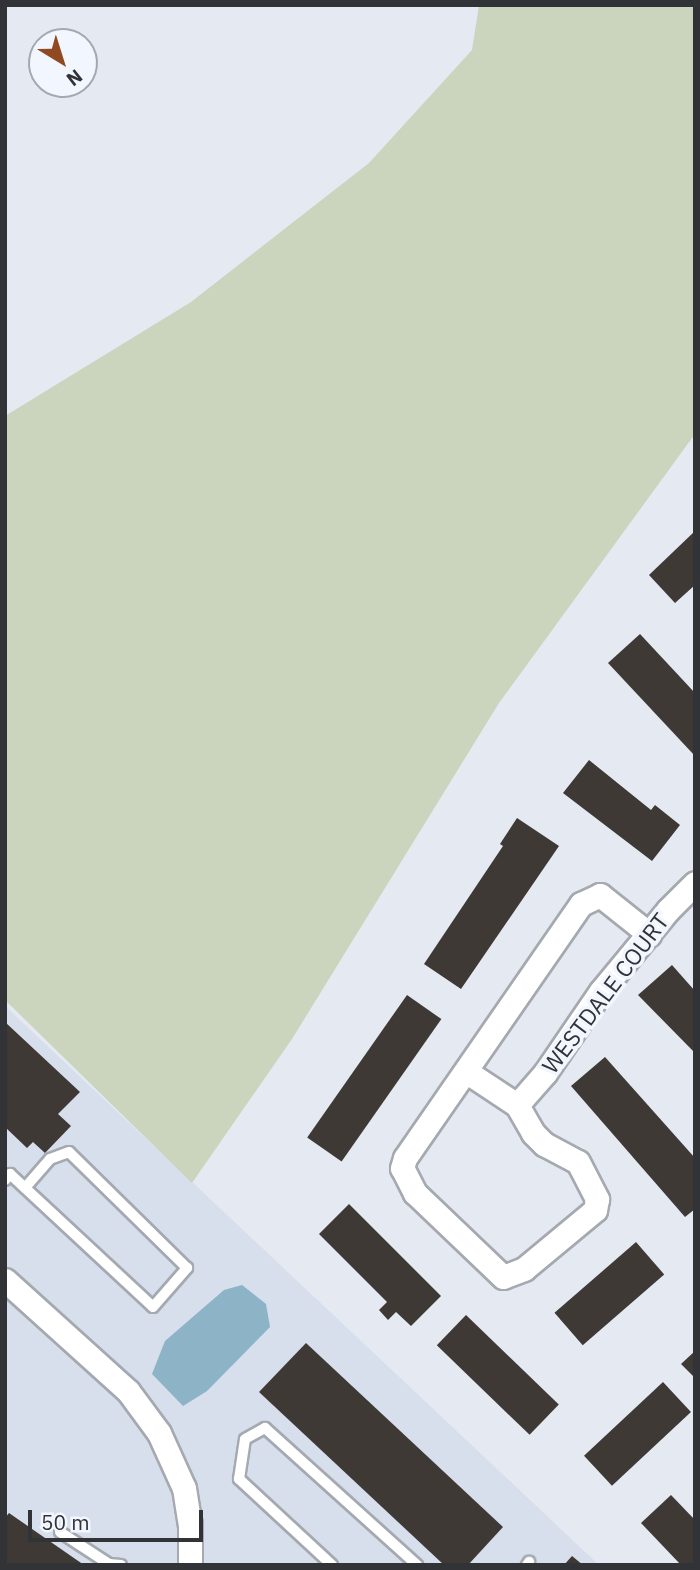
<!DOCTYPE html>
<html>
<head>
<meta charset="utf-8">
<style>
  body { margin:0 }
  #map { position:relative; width:700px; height:1570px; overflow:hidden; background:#e5e9f1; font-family:"IBM Plex Sans",sans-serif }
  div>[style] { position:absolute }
  .built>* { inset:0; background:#d7deec }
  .green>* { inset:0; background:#cbd5be }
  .water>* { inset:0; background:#8cb3c6 }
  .building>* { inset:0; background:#3e3934; transform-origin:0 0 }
  .roads { filter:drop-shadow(2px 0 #a5a9b0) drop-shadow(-2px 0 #a5a9b0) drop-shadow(0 2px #a5a9b0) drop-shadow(0 -2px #a5a9b0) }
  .lane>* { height:10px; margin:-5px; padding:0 5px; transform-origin:5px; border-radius:5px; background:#fff }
  .street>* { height:23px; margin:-11.5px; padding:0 11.5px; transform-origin:11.5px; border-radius:11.5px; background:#fff }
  span { translate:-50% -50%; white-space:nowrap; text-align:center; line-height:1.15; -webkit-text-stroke:7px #f2f6fe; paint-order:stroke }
  .street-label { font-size:23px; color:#323336 }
  .frame { position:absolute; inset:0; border:7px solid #323336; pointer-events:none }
  .north { position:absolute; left:28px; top:28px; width:70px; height:70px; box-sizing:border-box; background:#f2f6fe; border:2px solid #a5a8ae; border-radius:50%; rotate:142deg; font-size:19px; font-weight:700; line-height:28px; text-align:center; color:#323336 }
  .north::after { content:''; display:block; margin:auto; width:24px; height:32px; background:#8f4a21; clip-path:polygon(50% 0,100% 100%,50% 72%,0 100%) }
  .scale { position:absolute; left:28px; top:1510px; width:175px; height:32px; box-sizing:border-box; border:4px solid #323336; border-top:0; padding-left:9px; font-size:21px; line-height:24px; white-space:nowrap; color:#323336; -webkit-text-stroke:5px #f2f6fe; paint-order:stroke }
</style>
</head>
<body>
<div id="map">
  <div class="built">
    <i style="clip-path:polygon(5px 1006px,599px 1565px,5px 1565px)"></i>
  </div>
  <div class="green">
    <i style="clip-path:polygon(479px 5px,695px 5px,695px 434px,499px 703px,292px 1039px,192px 1183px,5px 1000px,5px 416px,191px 302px,369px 163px,472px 50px)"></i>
  </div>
  <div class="water">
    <i style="clip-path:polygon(242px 1285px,266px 1304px,270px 1327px,207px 1391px,183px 1406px,152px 1374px,165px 1341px,224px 1290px)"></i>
  </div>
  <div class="building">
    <i style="clip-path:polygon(695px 531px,695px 585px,675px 603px,649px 575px)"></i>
    <i style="clip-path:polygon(640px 634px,695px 693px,695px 756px,608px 663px)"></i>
    <i style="clip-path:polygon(589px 760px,651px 810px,655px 805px,680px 825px,652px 861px,563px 793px)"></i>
    <i style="clip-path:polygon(517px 818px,559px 846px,461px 989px,424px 964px,503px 846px,500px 844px)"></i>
    <i style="clip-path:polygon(672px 965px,695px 991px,695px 1053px,638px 995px)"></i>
    <i style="left:407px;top:995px;width:42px;height:174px;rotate:35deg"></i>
    <i style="clip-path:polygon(5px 1022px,80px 1092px,58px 1114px,71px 1126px,45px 1153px,33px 1142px,27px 1148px,5px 1127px)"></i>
    <i style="clip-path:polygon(605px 1057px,695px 1158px,695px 1209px,685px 1217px,571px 1086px)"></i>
    <i style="clip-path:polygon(349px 1204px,441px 1296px,411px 1326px,396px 1312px,388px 1320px,379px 1310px,387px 1302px,319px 1234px)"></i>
    <i style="left:636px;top:1242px;width:43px;height:108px;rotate:49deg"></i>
    <i style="left:466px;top:1315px;width:129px;height:42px;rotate:44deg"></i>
    <i style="clip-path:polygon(306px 1343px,503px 1527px,468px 1565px,444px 1565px,259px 1392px)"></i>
    <i style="clip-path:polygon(695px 1351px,695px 1378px,681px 1364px)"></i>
    <i style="left:663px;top:1382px;width:41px;height:108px;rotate:47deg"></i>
    <i style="clip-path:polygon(671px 1495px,695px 1520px,695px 1565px,681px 1565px,641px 1523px)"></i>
    <i style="clip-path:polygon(9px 1513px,84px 1565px,5px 1565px,5px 1518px)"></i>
    <i style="clip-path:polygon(572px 1556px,583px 1565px,564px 1565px)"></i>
  </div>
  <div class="roads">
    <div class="lane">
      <i style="left:5px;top:1180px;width:8px;rotate:-50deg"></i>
      <i style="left:10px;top:1174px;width:195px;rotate:42.9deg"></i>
      <i style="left:153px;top:1307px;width:52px;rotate:-48.9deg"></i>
      <i style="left:187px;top:1268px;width:165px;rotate:-135.5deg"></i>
      <i style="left:69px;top:1152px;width:20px;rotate:160deg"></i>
      <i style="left:50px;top:1159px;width:38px;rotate:131deg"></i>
      <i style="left:60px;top:1532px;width:59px;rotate:33.1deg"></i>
      <i style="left:109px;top:1564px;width:12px;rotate:5deg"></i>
      <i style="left:332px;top:1565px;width:127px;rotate:-137.2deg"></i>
      <i style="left:239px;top:1479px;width:40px;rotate:-81.5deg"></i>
      <i style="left:245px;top:1439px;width:23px;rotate:-29deg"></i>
      <i style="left:265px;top:1428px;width:205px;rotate:42deg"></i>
      <i style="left:527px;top:1565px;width:4px;rotate:-56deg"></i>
    </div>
    <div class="street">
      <i style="left:467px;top:1072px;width:60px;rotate:33.4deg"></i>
      <i style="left:517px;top:1105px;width:32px;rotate:60deg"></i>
      <i style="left:533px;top:1133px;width:16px;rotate:45deg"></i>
      <i style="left:544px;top:1144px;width:38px;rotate:28deg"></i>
      <i style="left:578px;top:1162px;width:42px;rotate:62.8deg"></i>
      <i style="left:597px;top:1199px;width:11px;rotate:100deg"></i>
      <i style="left:595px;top:1210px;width:92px;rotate:140.3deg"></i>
      <i style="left:524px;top:1269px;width:22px;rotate:159deg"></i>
      <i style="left:503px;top:1277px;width:122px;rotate:-136.3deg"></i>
      <i style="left:415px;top:1193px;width:28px;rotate:-117deg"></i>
      <i style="left:402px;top:1168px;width:10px;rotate:-73deg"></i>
      <i style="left:405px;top:1158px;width:309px;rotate:-55.3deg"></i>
      <i style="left:581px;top:904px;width:21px;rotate:-25deg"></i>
      <i style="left:600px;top:895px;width:63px;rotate:38.5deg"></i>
      <i style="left:517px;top:1105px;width:43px;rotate:-48.8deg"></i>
      <i style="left:545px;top:1073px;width:99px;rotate:-55.7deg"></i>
      <i style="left:601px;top:991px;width:105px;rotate:-50.4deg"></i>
      <i style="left:668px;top:910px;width:38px;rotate:-45deg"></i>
      <i style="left:5px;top:1280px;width:166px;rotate:42.1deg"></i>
      <i style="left:128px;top:1391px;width:52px;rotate:53.6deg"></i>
      <i style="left:159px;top:1433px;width:60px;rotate:65.6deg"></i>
      <i style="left:184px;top:1488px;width:36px;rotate:81deg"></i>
      <i style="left:190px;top:1524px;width:41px;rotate:90deg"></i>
    </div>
  </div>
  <div class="street-label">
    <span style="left:605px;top:993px;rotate:-53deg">WESTDALE COURT</span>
  </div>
  <div class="frame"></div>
  <div class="north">N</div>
  <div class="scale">50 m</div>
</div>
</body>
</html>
